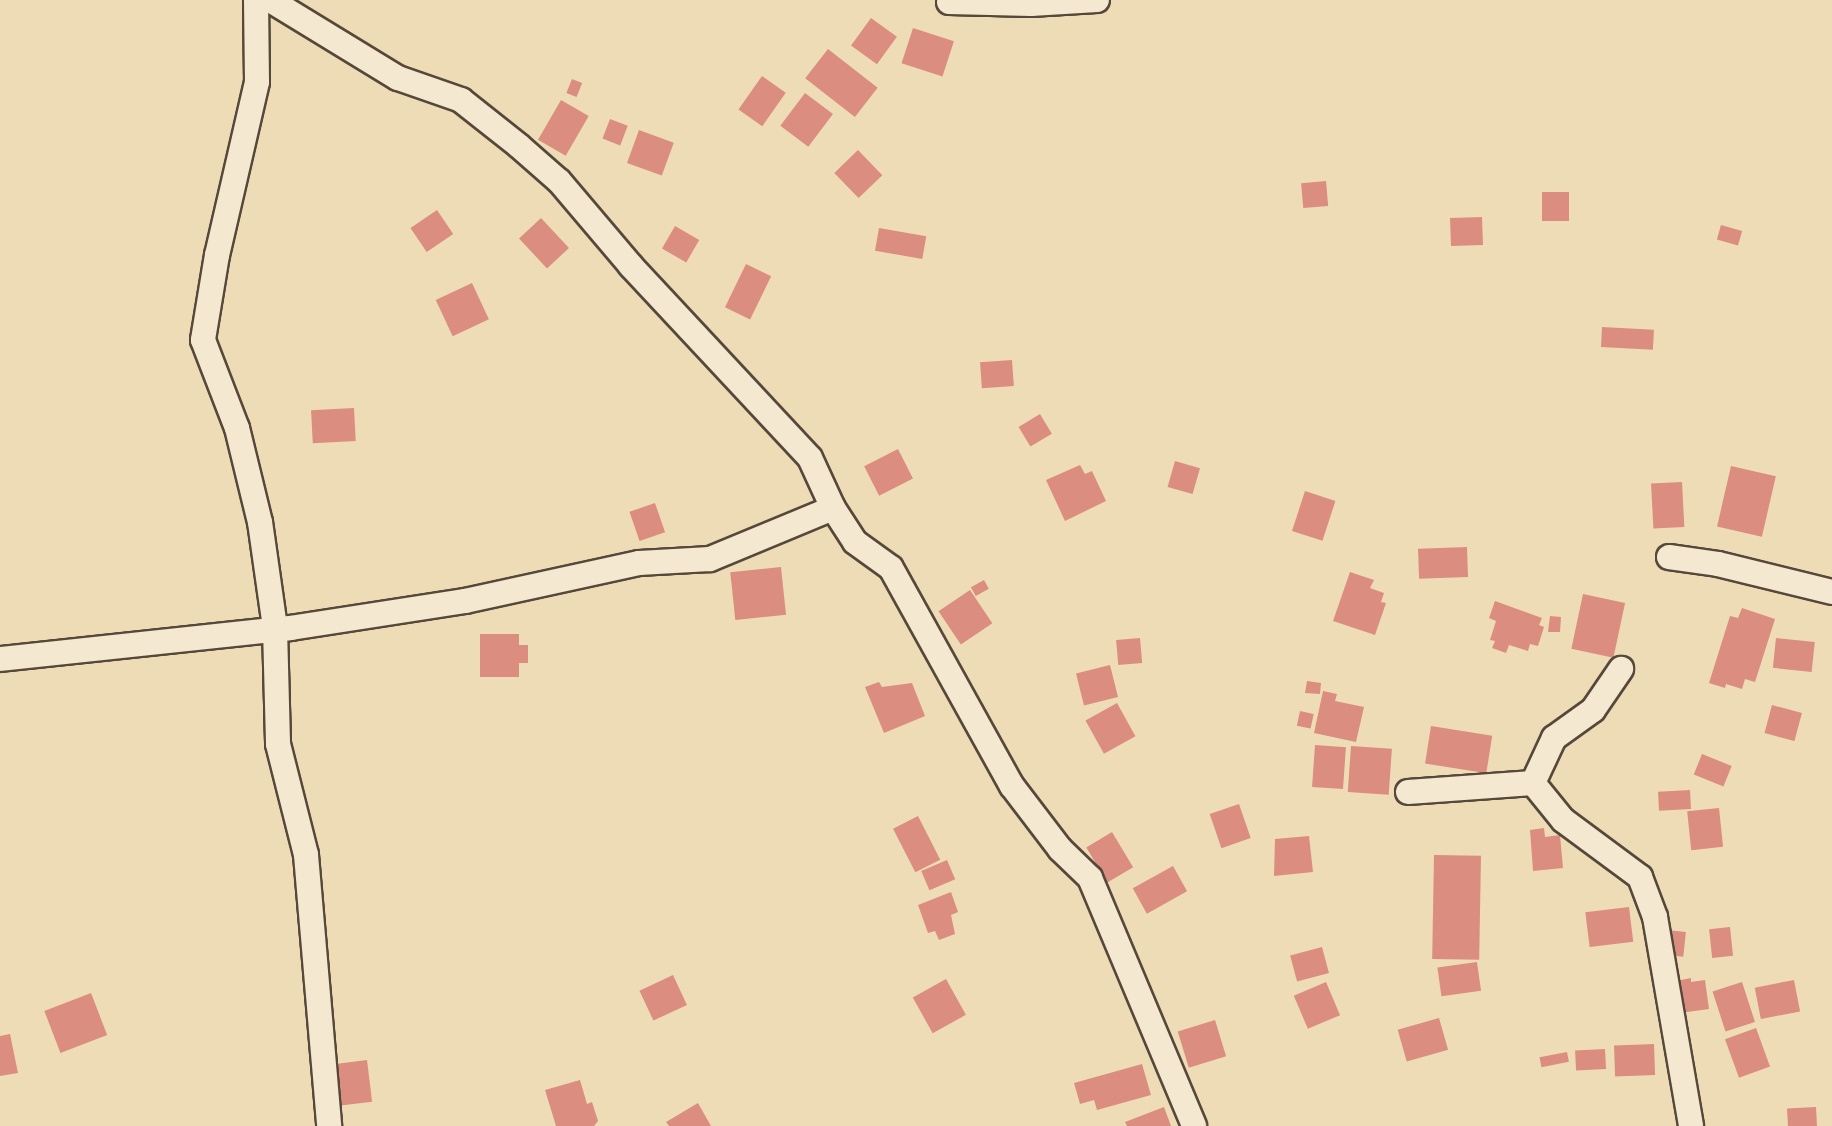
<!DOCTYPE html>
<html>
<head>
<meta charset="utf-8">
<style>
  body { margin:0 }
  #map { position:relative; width:1832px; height:1126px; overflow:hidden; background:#eedcb6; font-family:"IM FELL Great Primer",serif }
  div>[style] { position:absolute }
  .building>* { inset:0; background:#db8d80; transform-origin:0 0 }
  .roads { filter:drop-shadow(2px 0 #56483a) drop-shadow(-2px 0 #56483a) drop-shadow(0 2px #56483a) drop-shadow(0 -2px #56483a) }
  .street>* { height:24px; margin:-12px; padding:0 12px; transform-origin:12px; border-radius:12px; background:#f4e8d0 }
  span { translate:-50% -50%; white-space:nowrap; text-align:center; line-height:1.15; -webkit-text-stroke:5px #f4e8d0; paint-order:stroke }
</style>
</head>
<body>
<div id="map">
  <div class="building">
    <i style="left:871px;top:18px;width:32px;height:34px;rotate:36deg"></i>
    <i style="left:913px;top:28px;width:43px;height:37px;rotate:18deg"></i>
    <i style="left:828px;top:49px;width:63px;height:37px;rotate:38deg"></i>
    <i style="left:762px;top:76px;width:29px;height:41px;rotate:35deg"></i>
    <i style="left:572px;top:79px;width:11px;height:15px;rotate:22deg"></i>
    <i style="left:805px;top:93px;width:35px;height:41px;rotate:37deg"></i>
    <i style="left:561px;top:100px;width:32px;height:46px;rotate:30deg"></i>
    <i style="left:610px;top:119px;width:19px;height:21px;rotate:21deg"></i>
    <i style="left:639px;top:130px;width:37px;height:35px;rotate:20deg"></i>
    <i style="left:858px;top:150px;width:35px;height:33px;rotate:46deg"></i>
    <i style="left:1326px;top:181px;width:25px;height:25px;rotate:85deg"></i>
    <i style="left:1542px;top:192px;width:27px;height:29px"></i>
    <i style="left:437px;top:210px;width:29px;height:32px;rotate:56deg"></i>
    <i style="left:1482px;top:217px;width:28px;height:32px;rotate:88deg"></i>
    <i style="left:541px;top:218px;width:41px;height:30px;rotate:47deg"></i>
    <i style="left:1721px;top:225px;width:22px;height:15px;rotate:16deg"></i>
    <i style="left:675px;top:226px;width:28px;height:26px;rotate:30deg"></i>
    <i style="left:879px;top:228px;width:48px;height:23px;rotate:10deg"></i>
    <i style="left:746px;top:264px;width:28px;height:48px;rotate:26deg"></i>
    <i style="left:472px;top:283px;width:40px;height:40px;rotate:65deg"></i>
    <i style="left:1602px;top:327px;width:52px;height:20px;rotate:3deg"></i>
    <i style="left:1012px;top:360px;width:26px;height:32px;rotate:86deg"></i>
    <i style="left:354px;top:408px;width:33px;height:43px;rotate:87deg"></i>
    <i style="left:1040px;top:414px;width:23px;height:25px;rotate:59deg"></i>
    <i style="left:898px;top:449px;width:33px;height:38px;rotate:63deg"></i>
    <i style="left:1175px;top:461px;width:26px;height:27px;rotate:16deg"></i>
    <i style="clip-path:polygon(1080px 465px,1085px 474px,1092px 471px,1106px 501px,1065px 521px,1046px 480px)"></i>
    <i style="left:1731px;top:466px;width:46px;height:62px;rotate:13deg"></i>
    <i style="left:1682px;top:482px;width:45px;height:31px;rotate:87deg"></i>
    <i style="left:1305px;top:491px;width:32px;height:42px;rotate:18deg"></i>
    <i style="left:655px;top:503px;width:31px;height:27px;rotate:71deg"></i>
    <i style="left:1467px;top:547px;width:30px;height:49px;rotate:88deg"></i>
    <i style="left:781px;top:567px;width:48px;height:51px;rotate:84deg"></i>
    <i style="clip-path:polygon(1350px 572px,1374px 580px,1370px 588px,1384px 593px,1381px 602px,1386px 603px,1375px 635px,1333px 621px)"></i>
    <i style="left:984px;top:580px;width:10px;height:15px;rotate:61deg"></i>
    <i style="left:970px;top:590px;width:40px;height:38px;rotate:56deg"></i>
    <i style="left:1583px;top:594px;width:43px;height:56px;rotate:12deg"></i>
    <i style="clip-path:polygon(1495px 601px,1542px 618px,1539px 625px,1544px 627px,1538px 646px,1530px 644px,1528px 651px,1509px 645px,1506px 653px,1492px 648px,1495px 641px,1490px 640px,1496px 621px,1489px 618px)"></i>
    <i style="clip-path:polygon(1742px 608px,1775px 619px,1755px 682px,1745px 679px,1742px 689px,1726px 684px,1725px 688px,1709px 683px,1730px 616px,1738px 618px)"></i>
    <i style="clip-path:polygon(1550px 616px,1561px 617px,1560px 632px,1548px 632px)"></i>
    <i style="clip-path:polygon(480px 634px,519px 634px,519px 645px,528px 645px,528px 663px,519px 663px,519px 677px,480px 677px)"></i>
    <i style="left:1140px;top:638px;width:25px;height:24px;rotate:85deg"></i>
    <i style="left:1776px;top:638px;width:39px;height:30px;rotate:6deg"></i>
    <i style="left:1110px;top:665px;width:33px;height:35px;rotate:76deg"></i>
    <i style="clip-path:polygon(1307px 681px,1321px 683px,1320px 694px,1305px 693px)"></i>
    <i style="clip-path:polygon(879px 682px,882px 687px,912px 683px,925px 716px,884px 733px,865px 687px)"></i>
    <i style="clip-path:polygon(1323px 691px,1337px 694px,1335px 701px,1364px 707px,1356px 742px,1314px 733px)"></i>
    <i style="left:1117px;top:703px;width:38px;height:36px;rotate:61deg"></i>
    <i style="left:1772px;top:705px;width:31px;height:29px;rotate:15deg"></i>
    <i style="left:1300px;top:711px;width:14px;height:15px;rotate:12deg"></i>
    <i style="left:1431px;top:726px;width:62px;height:38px;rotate:9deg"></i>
    <i style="left:1315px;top:745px;width:31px;height:42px;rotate:4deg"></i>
    <i style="left:1351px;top:746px;width:41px;height:46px;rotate:4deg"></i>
    <i style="left:1702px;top:754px;width:32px;height:22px;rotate:22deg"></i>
    <i style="left:1690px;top:790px;width:19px;height:32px;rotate:87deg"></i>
    <i style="left:1239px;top:804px;width:36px;height:31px;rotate:71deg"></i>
    <i style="left:1719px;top:808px;width:39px;height:32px;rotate:84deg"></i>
    <i style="left:918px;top:816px;width:49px;height:28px;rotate:63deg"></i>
    <i style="clip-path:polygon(1544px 828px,1545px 837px,1560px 835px,1563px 868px,1533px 871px,1530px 830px)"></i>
    <i style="left:1112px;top:832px;width:41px;height:30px;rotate:59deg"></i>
    <i style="clip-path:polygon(1309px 836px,1313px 872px,1274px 876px,1275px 839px)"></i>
    <i style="left:1434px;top:855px;width:47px;height:104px;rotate:1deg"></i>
    <i style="left:947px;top:860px;width:21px;height:28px;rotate:67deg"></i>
    <i style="left:1173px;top:866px;width:29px;height:46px;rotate:61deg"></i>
    <i style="clip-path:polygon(951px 892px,958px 912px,951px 915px,955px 934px,939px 940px,935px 931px,928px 933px,918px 905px)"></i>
    <i style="left:1629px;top:907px;width:35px;height:44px;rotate:83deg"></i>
    <i style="left:1730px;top:927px;width:29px;height:21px;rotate:84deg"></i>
    <i style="left:1667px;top:930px;width:19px;height:25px;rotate:6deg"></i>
    <i style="left:1322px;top:947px;width:27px;height:33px;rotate:75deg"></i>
    <i style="left:1477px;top:962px;width:29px;height:40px;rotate:82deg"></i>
    <i style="left:673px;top:975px;width:33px;height:37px;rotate:65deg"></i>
    <i style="clip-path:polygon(1691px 978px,1691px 982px,1705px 980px,1709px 1009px,1680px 1013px,1676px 981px)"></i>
    <i style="left:946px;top:979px;width:41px;height:38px;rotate:61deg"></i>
    <i style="left:1794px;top:980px;width:32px;height:40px;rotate:79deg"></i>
    <i style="left:1326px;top:982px;width:36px;height:35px;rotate:67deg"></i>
    <i style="left:1742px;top:982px;width:42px;height:31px;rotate:72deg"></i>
    <i style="left:91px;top:993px;width:45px;height:50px;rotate:69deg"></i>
    <i style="left:1439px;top:1018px;width:33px;height:43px;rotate:74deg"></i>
    <i style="left:1215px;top:1020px;width:38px;height:39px;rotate:73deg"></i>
    <i style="left:1756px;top:1028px;width:41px;height:33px;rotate:70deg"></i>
    <i style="clip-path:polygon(10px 1034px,18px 1073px,0 1076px,0 1036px)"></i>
    <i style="left:1654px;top:1044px;width:31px;height:40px;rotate:88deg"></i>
    <i style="left:1605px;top:1049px;width:20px;height:30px;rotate:87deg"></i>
    <i style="left:1567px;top:1052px;width:10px;height:28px;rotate:79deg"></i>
    <i style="left:367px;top:1060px;width:42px;height:36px;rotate:83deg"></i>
    <i style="clip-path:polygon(1142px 1064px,1151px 1095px,1097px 1110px,1094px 1100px,1080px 1104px,1074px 1083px)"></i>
    <i style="clip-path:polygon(580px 1080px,587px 1104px,592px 1102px,598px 1121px,594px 1126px,556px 1126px,545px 1090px)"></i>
    <i style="clip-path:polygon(698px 1103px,711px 1126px,669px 1126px,666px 1122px)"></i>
    <i style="clip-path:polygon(1164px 1107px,1171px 1126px,1127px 1126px,1125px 1122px)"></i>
    <i style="left:1816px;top:1107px;width:19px;height:29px;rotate:87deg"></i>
  </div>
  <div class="roads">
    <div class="street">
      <i style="left:256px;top:0;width:82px;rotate:89.3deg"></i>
      <i style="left:257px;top:82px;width:178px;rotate:103deg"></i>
      <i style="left:217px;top:255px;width:86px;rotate:99.4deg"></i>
      <i style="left:203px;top:340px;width:94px;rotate:68.9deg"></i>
      <i style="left:237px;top:428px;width:97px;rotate:76.3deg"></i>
      <i style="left:260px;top:522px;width:107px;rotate:81.9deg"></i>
      <i style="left:275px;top:628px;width:116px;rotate:88.5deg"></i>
      <i style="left:278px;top:744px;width:114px;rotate:75.8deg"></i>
      <i style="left:306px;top:855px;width:272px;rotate:85.1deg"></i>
      <i style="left:270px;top:0;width:150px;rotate:31.4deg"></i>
      <i style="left:398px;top:78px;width:67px;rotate:19.2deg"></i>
      <i style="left:461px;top:100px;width:74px;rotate:38.4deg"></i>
      <i style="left:519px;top:146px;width:53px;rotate:41.2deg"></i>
      <i style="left:559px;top:181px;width:111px;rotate:49.7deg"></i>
      <i style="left:631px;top:266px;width:262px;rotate:47deg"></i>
      <i style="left:810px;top:458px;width:55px;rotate:65.3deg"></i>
      <i style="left:833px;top:508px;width:40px;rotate:57.1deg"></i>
      <i style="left:855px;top:542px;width:44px;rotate:35.8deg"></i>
      <i style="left:891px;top:568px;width:249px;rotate:61deg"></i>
      <i style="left:1012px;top:786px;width:79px;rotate:52.7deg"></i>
      <i style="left:1060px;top:849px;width:42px;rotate:44deg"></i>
      <i style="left:1090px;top:878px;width:269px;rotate:67.2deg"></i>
      <i style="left:949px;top:2px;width:82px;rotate:1.4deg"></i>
      <i style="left:1031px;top:4px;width:66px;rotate:-3.5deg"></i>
      <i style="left:1669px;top:557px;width:49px;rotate:8.1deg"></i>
      <i style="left:1718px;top:564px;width:117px;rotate:13.8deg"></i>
      <i style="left:0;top:659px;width:292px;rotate:-6.1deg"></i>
      <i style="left:290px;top:628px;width:177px;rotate:-8.8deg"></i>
      <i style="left:465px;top:601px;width:178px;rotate:-12.3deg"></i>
      <i style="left:639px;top:563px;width:71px;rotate:-3.2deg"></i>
      <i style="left:710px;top:559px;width:133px;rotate:-22.5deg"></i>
      <i style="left:1533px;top:783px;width:48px;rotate:51deg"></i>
      <i style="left:1563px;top:820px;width:96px;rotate:36.5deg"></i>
      <i style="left:1640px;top:877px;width:43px;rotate:69.4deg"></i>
      <i style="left:1655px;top:917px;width:212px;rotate:80.2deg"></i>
      <i style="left:1408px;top:792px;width:125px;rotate:-4.1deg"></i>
      <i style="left:1533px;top:783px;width:50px;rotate:-65deg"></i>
      <i style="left:1554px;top:738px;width:48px;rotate:-35.7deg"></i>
      <i style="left:1593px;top:710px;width:50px;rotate:-55.7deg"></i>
    </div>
  </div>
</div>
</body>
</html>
